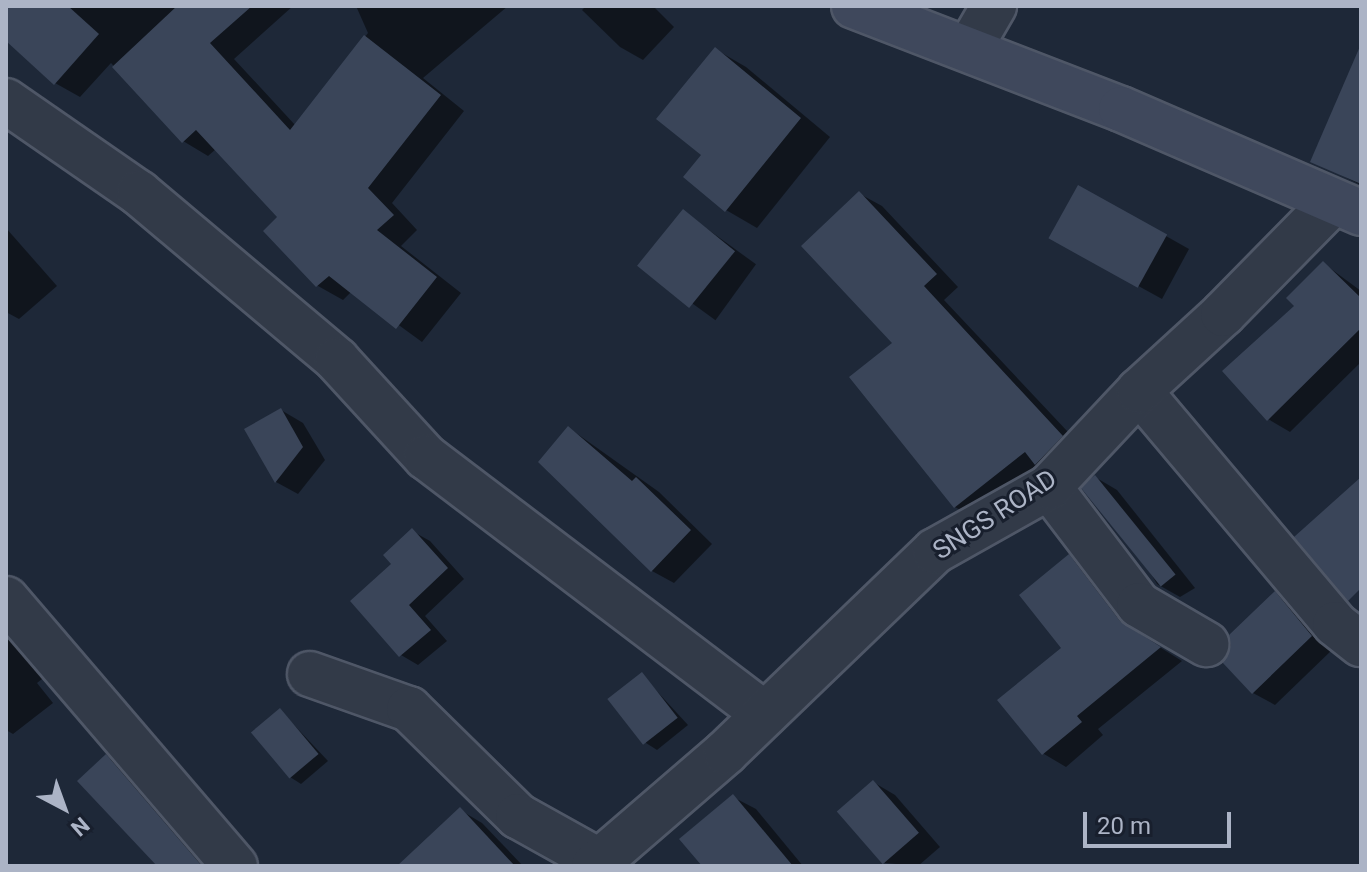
<!DOCTYPE html>
<html>
<head>
<meta charset="utf-8">
<style>
  body { margin:0 }
  #map { position:relative; width:1367px; height:872px; overflow:hidden; background:#1e2838; font-family:Roboto,sans-serif }
  div>[style] { position:absolute }
  .shadow>* { inset:0; background:#0007; transform-origin:0 0 }
  .building>* { inset:0; background:#3a4559; transform-origin:0 0 }
  .roads { filter:drop-shadow(2px 0 #4f5767) drop-shadow(-2px 0 #4f5767) drop-shadow(0 2px #4f5767) drop-shadow(0 -2px #4f5767) }
  .minor>* { height:44px; margin:-22px; padding:0 22px; transform-origin:22px; border-radius:22px; background:#323a48 }
  .secondary>* { height:44px; margin:-22px; padding:0 22px; transform-origin:22px; border-radius:22px; background:#3f485c }
  span { translate:-50% -50%; white-space:nowrap; text-align:center; line-height:1.15; -webkit-text-stroke:6px #181f2d; paint-order:stroke }
  .street-label { font-size:26px; color:#acb4c6 }
  .frame { position:absolute; inset:0; border:8px solid #acb4c6; pointer-events:none }
  .north { position:absolute; left:24px; top:768px; width:80px; height:80px; -webkit-text-stroke:6px #181f2d; paint-order:stroke; rotate:139deg; font-size:22px; font-weight:700; line-height:32px; text-align:center; color:#acb4c6 }
  .north::after { content:''; display:block; margin:auto; width:28px; height:36px; background:#acb4c6; clip-path:polygon(50% 0,100% 100%,50% 72%,0 100%) }
  .scale { position:absolute; left:1083px; top:812px; width:148px; height:36px; box-sizing:border-box; border:4px solid #acb4c6; border-top:0; padding-left:10px; font-size:24px; line-height:28px; white-space:nowrap; color:#acb4c6; -webkit-text-stroke:6px #181f2d; paint-order:stroke }
</style>
</head>
<body>
<div id="map">
  <div class="shadow">
    <i style="clip-path:polygon(6px 6px,293px 6px,234px 59px,296px 126px,368px 33px,356px 6px,508px 6px,423px 78px,464px 111px,392px 203px,417px 230px,401px 246px,461px 293px,422px 342px,352px 291px,343px 300px,318px 286px,265px 231px,280px 217px,216px 149px,208px 156px,183px 141px,111px 63px,80px 97px,55px 83px,6px 39px)"></i>
    <i style="clip-path:polygon(586px 6px,653px 6px,674px 27px,643px 60px,620px 47px,582px 10px)"></i>
    <i style="clip-path:polygon(715px 49px,746px 67px,830px 137px,757px 228px,726px 210px,704px 155px)"></i>
    <i style="clip-path:polygon(1361px 93px,1361px 185px,1317px 163px)"></i>
    <i style="clip-path:polygon(1079px 187px,1189px 249px,1162px 299px,1073px 250px)"></i>
    <i style="clip-path:polygon(860px 194px,882px 206px,958px 287px,944px 300px,1084px 449px,978px 520px,955px 507px,895px 343px)"></i>
    <i style="left:684px;top:212px;width:89px;height:69px;rotate:36deg"></i>
    <i style="clip-path:polygon(6px 228px,57px 286px,19px 319px,6px 312px)"></i>
    <i style="clip-path:polygon(1323px 263px,1361px 291px,1361px 362px,1290px 432px,1268px 419px,1297px 306px)"></i>
    <i style="clip-path:polygon(281px 410px,303px 423px,325px 460px,298px 494px,276px 482px,246px 430px)"></i>
    <i style="clip-path:polygon(569px 428px,659px 492px,712px 544px,674px 583px,652px 571px)"></i>
    <i style="clip-path:polygon(1095px 477px,1117px 490px,1195px 588px,1180px 597px,1157px 584px)"></i>
    <i style="clip-path:polygon(412px 531px,430px 541px,464px 579px,425px 616px,447px 641px,418px 665px,401px 655px,394px 564px)"></i>
    <i style="clip-path:polygon(1069px 557px,1091px 570px,1142px 636px,1182px 661px,1098px 729px,1103px 735px,1066px 767px,1044px 754px,1000px 700px,1064px 648px)"></i>
    <i style="clip-path:polygon(1275px 594px,1297px 606px,1333px 649px,1275px 705px,1253px 693px)"></i>
    <i style="clip-path:polygon(6px 629px,47px 675px,37px 683px,53px 703px,13px 734px,6px 730px)"></i>
    <i style="clip-path:polygon(642px 675px,688px 725px,657px 750px,646px 743px)"></i>
    <i style="clip-path:polygon(280px 710px,328px 761px,301px 784px,290px 777px)"></i>
    <i style="clip-path:polygon(107px 757px,129px 770px,211px 866px,159px 866px)"></i>
    <i style="clip-path:polygon(873px 782px,895px 795px,940px 847px,918px 866px,885px 863px,840px 811px)"></i>
    <i style="clip-path:polygon(733px 797px,756px 809px,803px 866px,704px 866px)"></i>
    <i style="clip-path:polygon(460px 810px,482px 823px,523px 866px,414px 866px)"></i>
  </div>
  <div class="building">
    <i style="clip-path:polygon(6px 6px,68px 6px,99px 34px,54px 85px,6px 41px)"></i>
    <i style="clip-path:polygon(177px 6px,252px 6px,210px 43px,290px 130px,364px 35px,441px 95px,368px 188px,394px 215px,377px 230px,437px 277px,396px 329px,329px 276px,316px 287px,263px 231px,277px 217px,196px 130px,182px 143px,112px 67px)"></i>
    <i style="clip-path:polygon(1361px 44px,1361px 184px,1310px 162px)"></i>
    <i style="clip-path:polygon(715px 47px,801px 118px,725px 212px,683px 177px,701px 155px,656px 119px)"></i>
    <i style="left:1078px;top:185px;width:102px;height:61px;rotate:29deg"></i>
    <i style="clip-path:polygon(859px 191px,937px 274px,924px 286px,1063px 436px,1035px 465px,1025px 452px,954px 508px,849px 377px,892px 343px,801px 246px)"></i>
    <i style="left:683px;top:209px;width:67px;height:73px;rotate:39deg"></i>
    <i style="clip-path:polygon(1323px 261px,1361px 298px,1361px 328px,1267px 421px,1222px 371px,1294px 306px,1286px 298px)"></i>
    <i style="clip-path:polygon(281px 408px,303px 447px,275px 483px,244px 429px)"></i>
    <i style="clip-path:polygon(568px 426px,632px 481px,636px 477px,691px 530px,651px 572px,538px 462px)"></i>
    <i style="left:1095px;top:475px;width:128px;height:19px;rotate:51deg"></i>
    <i style="clip-path:polygon(1361px 477px,1361px 588px,1348px 601px,1294px 537px)"></i>
    <i style="clip-path:polygon(412px 528px,448px 568px,409px 605px,431px 630px,399px 657px,350px 601px,391px 564px,383px 555px)"></i>
    <i style="clip-path:polygon(1069px 554px,1120px 621px,1161px 647px,1077px 716px,1082px 722px,1042px 755px,997px 700px,1061px 648px,1019px 595px)"></i>
    <i style="clip-path:polygon(1275px 591px,1312px 636px,1252px 694px,1222px 662px,1231px 645px,1229px 635px)"></i>
    <i style="left:642px;top:672px;width:58px;height:44px;rotate:52deg"></i>
    <i style="left:280px;top:708px;width:60px;height:38px;rotate:50deg"></i>
    <i style="clip-path:polygon(106px 754px,202px 866px,157px 866px,77px 781px)"></i>
    <i style="left:873px;top:780px;width:70px;height:48px;rotate:49deg"></i>
    <i style="clip-path:polygon(733px 794px,793px 866px,702px 866px,679px 839px)"></i>
    <i style="clip-path:polygon(460px 807px,515px 866px,397px 866px)"></i>
  </div>
  <div class="roads">
    <div class="minor">
      <i style="left:969px;top:49px;width:50px;rotate:-59.8deg"></i>
      <i style="left:6px;top:101px;width:162px;rotate:34.7deg"></i>
      <i style="left:139px;top:193px;width:259px;rotate:40.1deg"></i>
      <i style="left:337px;top:360px;width:132px;rotate:47.5deg"></i>
      <i style="left:426px;top:457px;width:425px;rotate:37.2deg"></i>
      <i style="left:1139px;top:391px;width:304px;rotate:49.9deg"></i>
      <i style="left:1335px;top:624px;width:33px;rotate:38deg"></i>
      <i style="left:1049px;top:487px;width:148px;rotate:52.7deg"></i>
      <i style="left:1139px;top:605px;width:78px;rotate:30.2deg"></i>
      <i style="left:6px;top:599px;width:352px;rotate:49.4deg"></i>
      <i style="left:310px;top:674px;width:105px;rotate:19.5deg"></i>
      <i style="left:409px;top:709px;width:153px;rotate:44.5deg"></i>
      <i style="left:518px;top:816px;width:93px;rotate:29.1deg"></i>
      <i style="left:594px;top:866px;width:174px;rotate:-40.8deg"></i>
      <i style="left:726px;top:752px;width:290px;rotate:-43.9deg"></i>
      <i style="left:935px;top:551px;width:131px;rotate:-29.3deg"></i>
      <i style="left:1049px;top:487px;width:132px;rotate:-46.8deg"></i>
      <i style="left:1139px;top:391px;width:114px;rotate:-42.5deg"></i>
      <i style="left:1223px;top:314px;width:157px;rotate:-45.5deg"></i>
    </div>
    <div class="secondary">
      <i style="left:854px;top:6px;width:286px;rotate:21.1deg"></i>
      <i style="left:1121px;top:109px;width:262px;rotate:23.4deg"></i>
    </div>
  </div>
  <div class="street-label">
    <span style="left:995px;top:515px;rotate:-33deg">SNGS ROAD</span>
  </div>
  <div class="frame"></div>
  <div class="north">N</div>
  <div class="scale">20 m</div>
</div>
</body>
</html>
